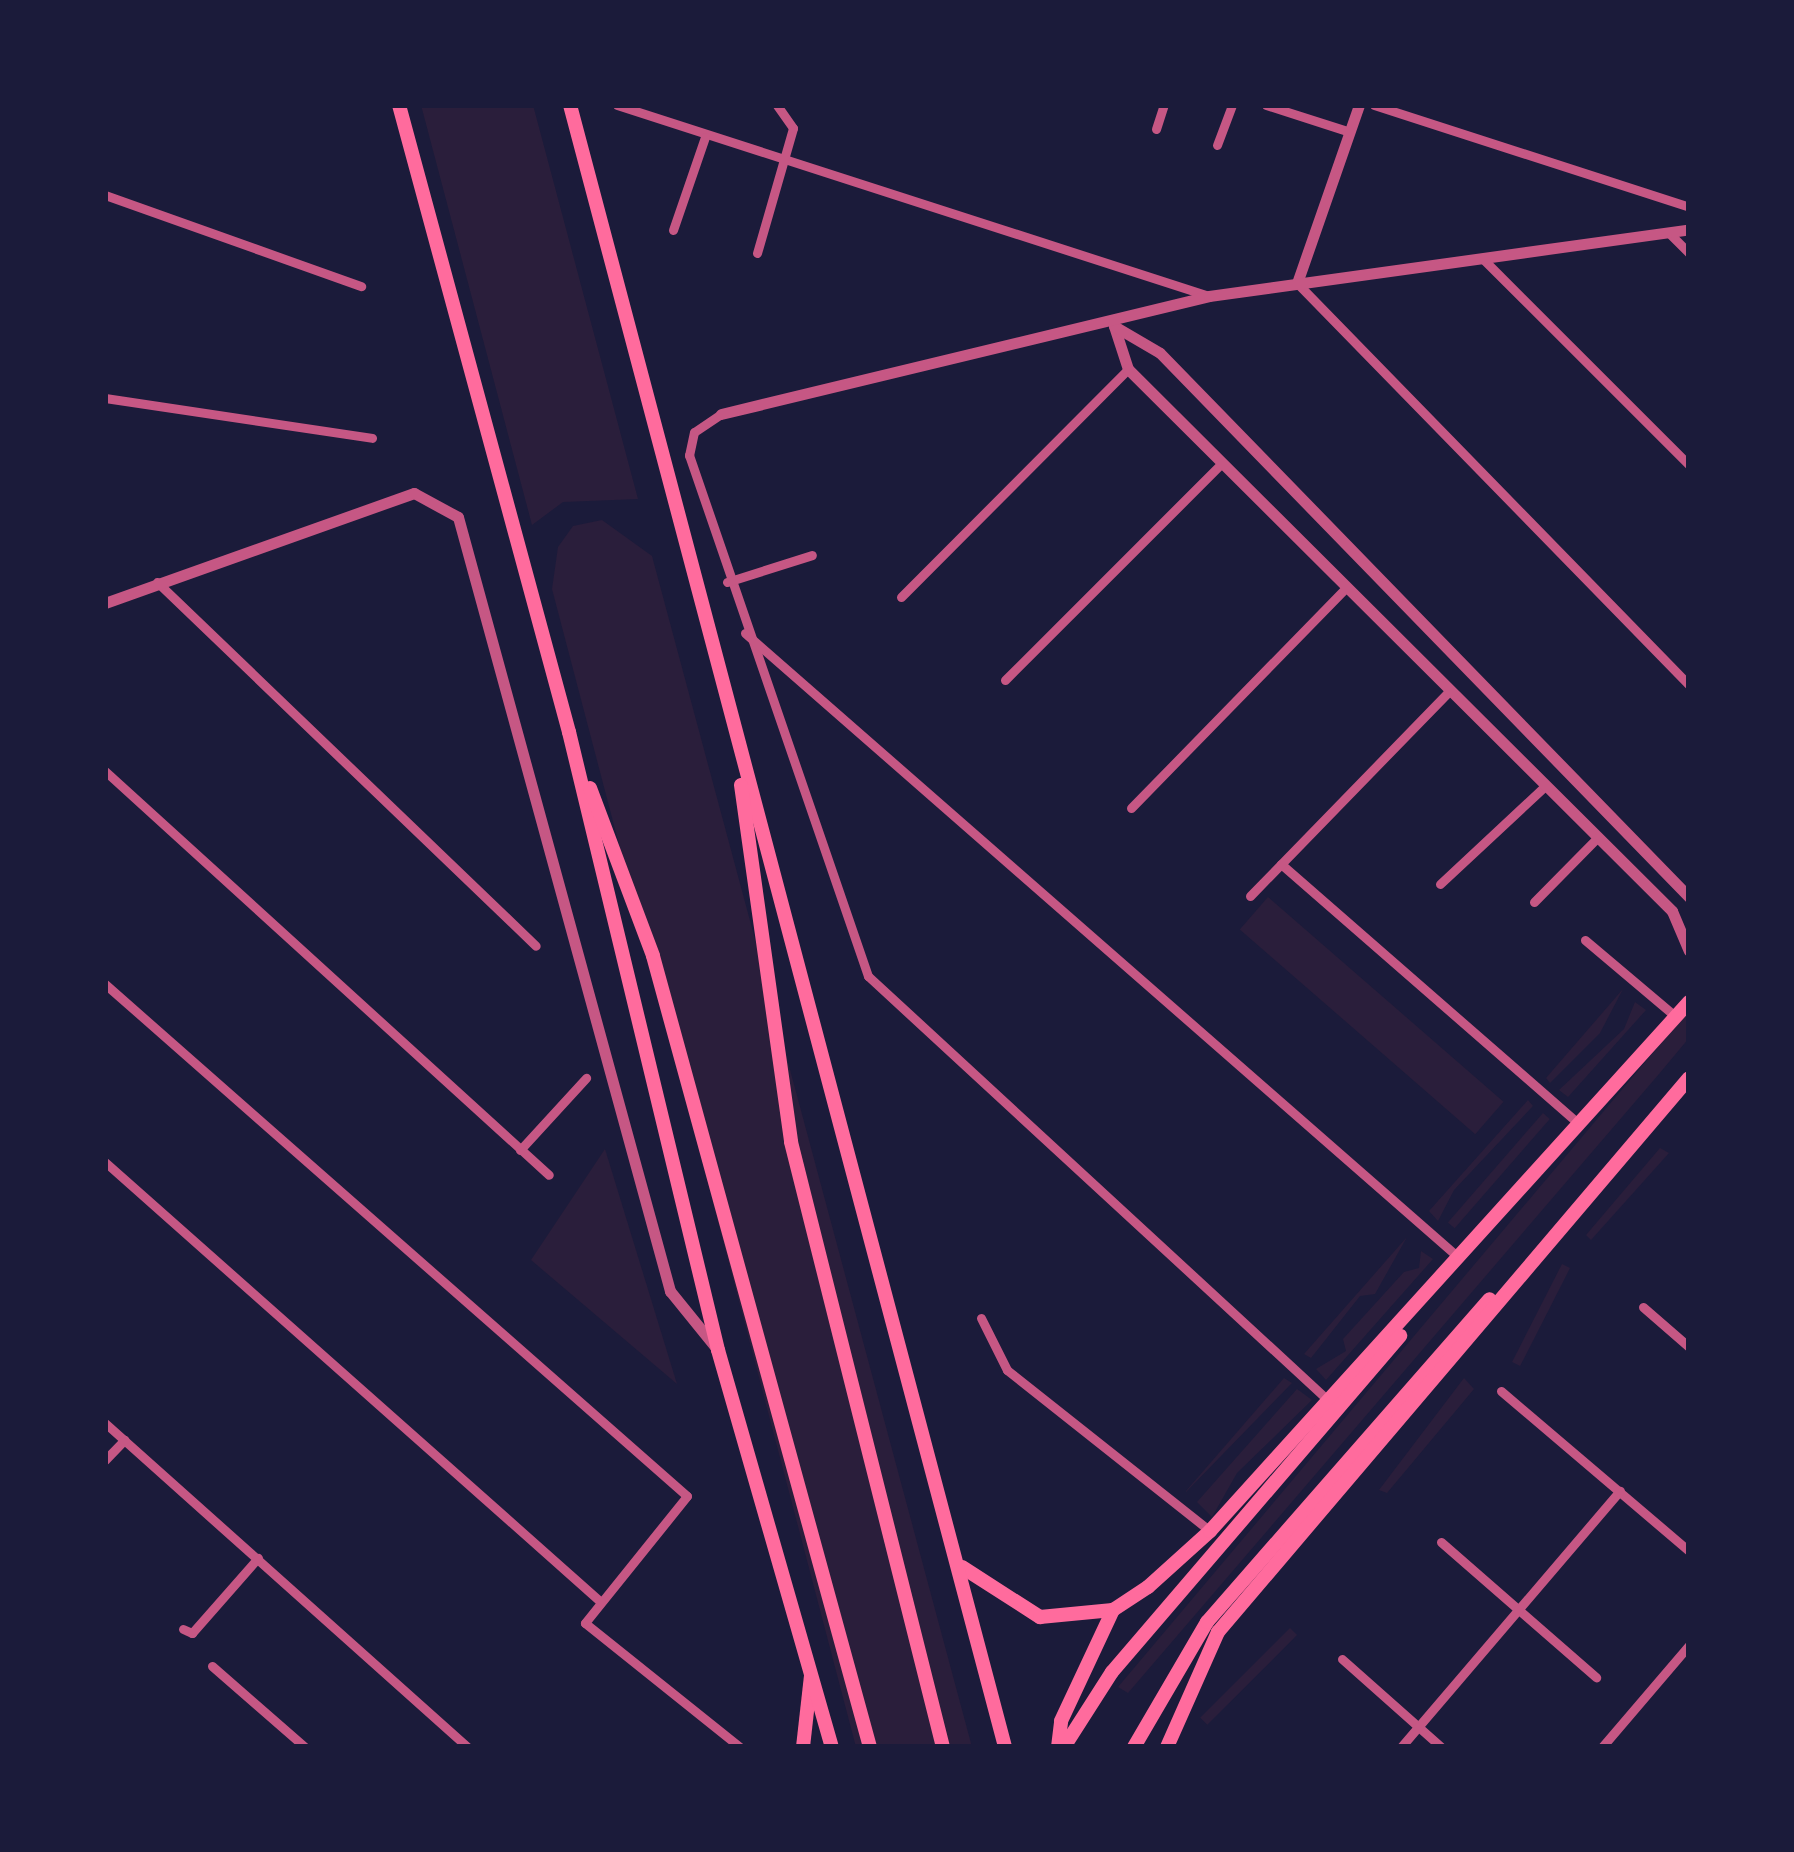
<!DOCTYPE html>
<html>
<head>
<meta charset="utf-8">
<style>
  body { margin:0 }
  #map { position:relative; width:1794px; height:1852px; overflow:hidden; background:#1b1b3a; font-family:Inter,sans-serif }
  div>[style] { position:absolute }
  .green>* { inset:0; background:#2a1e3b; transform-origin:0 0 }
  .minor>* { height:9px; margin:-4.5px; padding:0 4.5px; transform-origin:4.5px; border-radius:4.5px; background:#c65784 }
  .tertiary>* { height:11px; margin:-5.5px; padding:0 5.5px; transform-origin:5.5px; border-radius:5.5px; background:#c65784 }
  .primary>* { height:14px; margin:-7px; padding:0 7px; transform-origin:7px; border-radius:7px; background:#ff6b9d }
  .trunk>* { height:14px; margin:-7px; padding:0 7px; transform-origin:7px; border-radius:7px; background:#ff6b9d }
  span { translate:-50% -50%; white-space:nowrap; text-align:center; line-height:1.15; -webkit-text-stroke:10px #1b1b3a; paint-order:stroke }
  .frame { position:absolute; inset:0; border:108px solid #1b1b3a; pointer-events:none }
</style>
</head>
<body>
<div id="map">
  <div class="green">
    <i style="clip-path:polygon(421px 105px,533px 105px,638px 499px,563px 502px,532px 525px)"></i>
    <i style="clip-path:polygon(602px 520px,652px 556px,972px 1747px,856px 1747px,552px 589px,558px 547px,573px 526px)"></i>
    <i style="left:1268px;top:897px;width:312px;height:43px;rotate:41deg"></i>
    <i style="clip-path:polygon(1623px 989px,1600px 1033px,1550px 1083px,1546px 1078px)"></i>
    <i style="clip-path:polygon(1635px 1002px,1646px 1010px,1568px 1097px,1559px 1090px,1624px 1029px)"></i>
    <i style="clip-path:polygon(1689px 1010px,1689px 1038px,1659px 1074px,1128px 1693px,1118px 1687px)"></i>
    <i style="clip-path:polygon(1528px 1100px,1533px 1106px,1454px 1190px,1438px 1221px,1429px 1211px)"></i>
    <i style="left:1543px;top:1113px;width:9px;height:145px;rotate:41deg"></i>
    <i style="clip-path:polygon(1660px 1148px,1669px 1153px,1591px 1240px,1586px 1235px)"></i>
    <i style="clip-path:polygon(605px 1149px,677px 1384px,531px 1260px)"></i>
    <i style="clip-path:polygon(1407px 1237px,1375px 1294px,1360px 1296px,1311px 1358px,1304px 1354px)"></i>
    <i style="clip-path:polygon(1421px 1251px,1433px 1259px,1326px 1380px,1316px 1369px,1346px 1351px,1343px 1339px,1404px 1272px,1419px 1268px)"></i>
    <i style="left:1562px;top:1264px;width:9px;height:110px;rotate:27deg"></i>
    <i style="clip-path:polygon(1284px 1378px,1292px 1383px,1186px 1492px,1186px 1491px)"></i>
    <i style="clip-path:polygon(1464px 1378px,1474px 1389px,1387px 1493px,1379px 1490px)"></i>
    <i style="clip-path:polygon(1297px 1389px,1312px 1400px,1237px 1473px,1212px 1517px,1197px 1502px)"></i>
    <i style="left:1290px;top:1628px;width:10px;height:127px;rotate:45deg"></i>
  </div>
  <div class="minor">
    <i style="left:617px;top:105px;width:622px;rotate:17.88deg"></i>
    <i style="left:1266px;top:105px;width:88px;rotate:17.8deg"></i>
    <i style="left:1374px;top:105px;width:331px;rotate:17.9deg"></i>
    <i style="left:1156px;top:129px;width:25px;rotate:-72deg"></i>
    <i style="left:1217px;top:145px;width:43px;rotate:-69.4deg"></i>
    <i style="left:105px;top:195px;width:272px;rotate:19.6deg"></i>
    <i style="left:673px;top:230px;width:98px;rotate:-71deg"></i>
    <i style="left:1668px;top:232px;width:30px;rotate:45deg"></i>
    <i style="left:757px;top:253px;width:130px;rotate:-73.9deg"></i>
    <i style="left:793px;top:128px;width:28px;rotate:-125deg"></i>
    <i style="left:1482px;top:258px;width:293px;rotate:45deg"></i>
    <i style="left:1297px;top:283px;width:561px;rotate:45.72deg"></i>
    <i style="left:105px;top:398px;width:270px;rotate:8.5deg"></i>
    <i style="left:721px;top:414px;width:32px;rotate:146deg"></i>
    <i style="left:694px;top:432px;width:24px;rotate:102deg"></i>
    <i style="left:689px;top:455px;width:551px;rotate:71.04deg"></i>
    <i style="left:868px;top:976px;width:628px;rotate:42.68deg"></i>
    <i style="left:157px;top:582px;width:525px;rotate:43.84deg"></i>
    <i style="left:727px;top:582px;width:89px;rotate:-17.6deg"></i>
    <i style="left:901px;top:597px;width:322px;rotate:-45.1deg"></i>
    <i style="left:745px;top:633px;width:947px;rotate:41.19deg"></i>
    <i style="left:1005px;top:680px;width:307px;rotate:-45deg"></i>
    <i style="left:105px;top:771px;width:600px;rotate:42.3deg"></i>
    <i style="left:1131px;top:808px;width:309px;rotate:-45.7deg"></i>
    <i style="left:1281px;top:864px;width:393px;rotate:41.1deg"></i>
    <i style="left:1440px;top:884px;width:145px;rotate:-43deg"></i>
    <i style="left:1250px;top:896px;width:287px;rotate:-45.8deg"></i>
    <i style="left:1534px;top:902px;width:91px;rotate:-45.4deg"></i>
    <i style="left:1585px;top:940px;width:119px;rotate:40.2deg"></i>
    <i style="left:105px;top:984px;width:775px;rotate:41.34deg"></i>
    <i style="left:687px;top:1496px;width:163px;rotate:128.8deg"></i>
    <i style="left:585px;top:1623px;width:198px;rotate:38.7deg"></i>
    <i style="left:520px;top:1150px;width:98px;rotate:-47.5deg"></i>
    <i style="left:105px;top:1162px;width:663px;rotate:41.58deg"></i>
    <i style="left:1643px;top:1307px;width:61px;rotate:41deg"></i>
    <i style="left:981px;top:1318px;width:58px;rotate:63.4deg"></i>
    <i style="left:1007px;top:1370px;width:259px;rotate:38.4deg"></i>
    <i style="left:1501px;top:1391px;width:247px;rotate:40.4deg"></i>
    <i style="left:105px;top:1423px;width:486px;rotate:41.8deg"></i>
    <i style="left:105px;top:1460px;width:28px;rotate:-46deg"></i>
    <i style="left:1441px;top:1542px;width:206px;rotate:41.1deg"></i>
    <i style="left:183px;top:1629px;width:10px;rotate:24deg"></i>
    <i style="left:192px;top:1633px;width:100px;rotate:-48.7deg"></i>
    <i style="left:1342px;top:1659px;width:132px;rotate:41.6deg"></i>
    <i style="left:212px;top:1666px;width:123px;rotate:41.1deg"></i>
    <i style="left:1401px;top:1747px;width:337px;rotate:-49.5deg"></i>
    <i style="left:1602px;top:1747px;width:134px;rotate:-49.5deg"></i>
  </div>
  <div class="tertiary">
    <i style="left:1297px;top:283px;width:188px;rotate:-70.8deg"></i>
    <i style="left:1114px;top:326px;width:45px;rotate:72deg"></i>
    <i style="left:1128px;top:369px;width:768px;rotate:44.89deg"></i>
    <i style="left:1672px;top:911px;width:43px;rotate:67deg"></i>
    <i style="left:1114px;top:326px;width:53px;rotate:30.4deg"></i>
    <i style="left:1160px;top:353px;width:759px;rotate:45.8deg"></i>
    <i style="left:721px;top:414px;width:502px;rotate:-13.59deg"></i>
    <i style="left:1209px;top:296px;width:485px;rotate:-7.9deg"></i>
    <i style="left:105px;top:603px;width:328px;rotate:-19.6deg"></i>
    <i style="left:414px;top:493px;width:50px;rotate:28.6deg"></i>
    <i style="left:458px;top:517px;width:803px;rotate:74.68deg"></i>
    <i style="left:670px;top:1291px;width:75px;rotate:51deg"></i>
  </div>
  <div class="primary">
    <i style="left:962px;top:1567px;width:93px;rotate:32.7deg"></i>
    <i style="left:1040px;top:1617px;width:73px;rotate:-5.5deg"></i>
    <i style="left:1113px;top:1610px;width:42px;rotate:-33.3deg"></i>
    <i style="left:1148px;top:1587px;width:84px;rotate:-42.1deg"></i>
    <i style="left:1210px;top:1531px;width:714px;rotate:-47.84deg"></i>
    <i style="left:803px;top:1747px;width:71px;rotate:-83.6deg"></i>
    <i style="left:1058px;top:1747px;width:26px;rotate:-83deg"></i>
    <i style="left:1061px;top:1721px;width:123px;rotate:-64.9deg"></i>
    <i style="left:1064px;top:1747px;width:89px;rotate:-57.4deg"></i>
    <i style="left:1112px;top:1672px;width:443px;rotate:-49.4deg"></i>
    <i style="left:1134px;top:1747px;width:145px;rotate:-59.7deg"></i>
    <i style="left:1207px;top:1622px;width:429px;rotate:-48.8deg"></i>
    <i style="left:1167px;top:1747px;width:126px;rotate:-66.1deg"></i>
    <i style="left:1218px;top:1632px;width:727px;rotate:-49.63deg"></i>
  </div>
  <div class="trunk">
    <i style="left:399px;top:105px;width:650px;rotate:74.83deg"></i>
    <i style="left:569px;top:732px;width:636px;rotate:76.44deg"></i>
    <i style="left:718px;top:1350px;width:413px;rotate:74deg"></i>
    <i style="left:570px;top:105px;width:1699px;rotate:75.16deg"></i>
    <i style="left:741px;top:785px;width:360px;rotate:82deg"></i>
    <i style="left:791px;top:1142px;width:624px;rotate:75.9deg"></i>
    <i style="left:590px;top:788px;width:179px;rotate:69.4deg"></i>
    <i style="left:653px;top:956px;width:820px;rotate:74.66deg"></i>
  </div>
  <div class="frame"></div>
</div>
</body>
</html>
